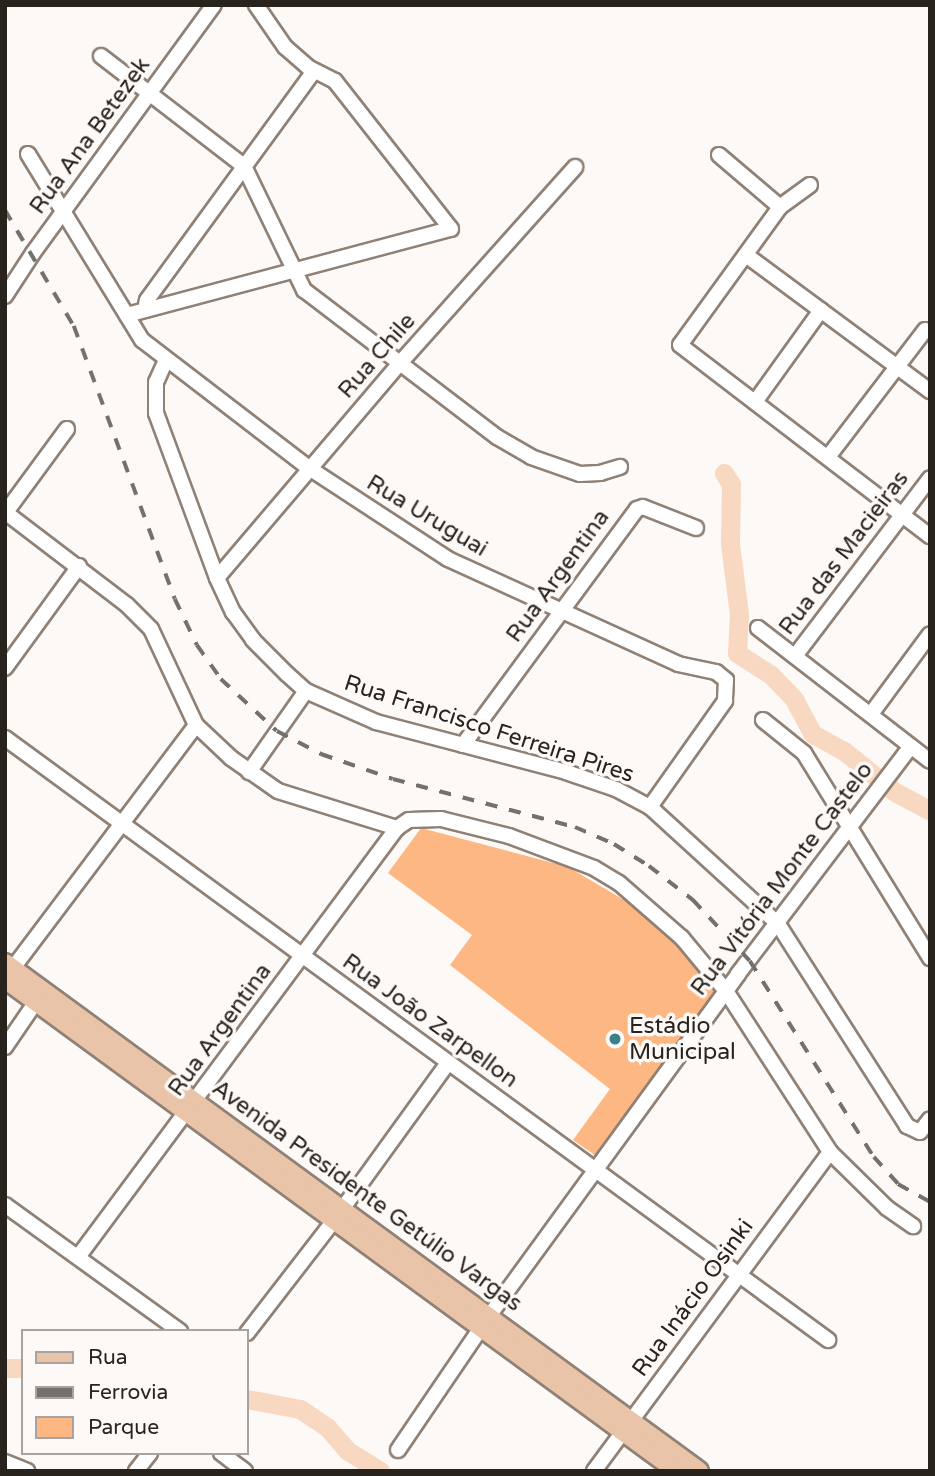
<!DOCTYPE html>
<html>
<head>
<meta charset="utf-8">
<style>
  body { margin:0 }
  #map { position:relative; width:935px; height:1476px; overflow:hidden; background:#fcf9f6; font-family:"Varela Round",sans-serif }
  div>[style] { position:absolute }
  .green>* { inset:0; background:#fdb783 }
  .river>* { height:19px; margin:-9.5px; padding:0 9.5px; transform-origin:9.5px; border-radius:9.5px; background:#f8d8c1 }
  .roads { filter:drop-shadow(2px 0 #908176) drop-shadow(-2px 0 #908176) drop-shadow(0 2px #908176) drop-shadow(0 -2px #908176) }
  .minor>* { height:14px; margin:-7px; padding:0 7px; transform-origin:7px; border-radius:7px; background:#fff }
  .major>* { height:18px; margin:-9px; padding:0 9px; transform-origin:9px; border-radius:9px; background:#e9c4a8 }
  .rail>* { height:3.5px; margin-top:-1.75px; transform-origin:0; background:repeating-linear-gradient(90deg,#74706b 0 12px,transparent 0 24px) }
  .dots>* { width:19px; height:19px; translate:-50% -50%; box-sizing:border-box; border:4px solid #fcf9f6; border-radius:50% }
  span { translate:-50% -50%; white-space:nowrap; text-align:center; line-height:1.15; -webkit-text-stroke:7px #fcf9f6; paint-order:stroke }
  .street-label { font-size:23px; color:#29231e }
  .poi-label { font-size:23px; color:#29231e }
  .left { translate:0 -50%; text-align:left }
  .frame { position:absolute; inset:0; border:7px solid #29231e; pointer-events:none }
  .legend { position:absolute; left:21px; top:1329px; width:228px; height:126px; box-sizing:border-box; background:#fcf9f6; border:2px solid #a8a3a0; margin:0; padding:9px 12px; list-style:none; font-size:21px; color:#29231e }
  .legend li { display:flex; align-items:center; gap:14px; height:35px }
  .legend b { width:35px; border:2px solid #a8a3a0 }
</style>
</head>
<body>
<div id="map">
  <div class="green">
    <i style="clip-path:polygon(421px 828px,568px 867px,653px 917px,721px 988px,599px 1158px,573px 1140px,610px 1089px,450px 965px,472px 935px,388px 873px)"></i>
  </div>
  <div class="river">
    <i style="left:724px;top:473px;width:13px;rotate:58deg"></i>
    <i style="left:731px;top:484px;width:60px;rotate:91deg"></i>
    <i style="left:730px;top:544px;width:71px;rotate:82.7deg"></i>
    <i style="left:739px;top:614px;width:39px;rotate:93deg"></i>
    <i style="left:737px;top:653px;width:40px;rotate:32.9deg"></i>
    <i style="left:771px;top:675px;width:33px;rotate:46deg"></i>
    <i style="left:794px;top:699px;width:40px;rotate:62deg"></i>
    <i style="left:813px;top:734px;width:35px;rotate:29deg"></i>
    <i style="left:844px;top:751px;width:65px;rotate:38.8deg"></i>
    <i style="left:895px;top:792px;width:40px;rotate:28deg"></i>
    <i style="left:5px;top:1368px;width:18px"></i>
    <i style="left:247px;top:1399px;width:54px;rotate:10.7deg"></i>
    <i style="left:300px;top:1409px;width:32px;rotate:34deg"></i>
    <i style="left:327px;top:1427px;width:32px;rotate:49deg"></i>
    <i style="left:348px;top:1451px;width:38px;rotate:32deg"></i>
  </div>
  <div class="roads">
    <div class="minor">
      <i style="left:101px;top:56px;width:180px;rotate:37.6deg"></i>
      <i style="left:244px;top:166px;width:138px;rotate:64.2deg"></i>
      <i style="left:304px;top:290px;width:243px;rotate:37.3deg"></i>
      <i style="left:497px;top:437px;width:39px;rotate:30deg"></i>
      <i style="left:531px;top:457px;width:52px;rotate:19.1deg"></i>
      <i style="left:580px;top:474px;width:20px;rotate:-3deg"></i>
      <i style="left:600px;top:473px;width:21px;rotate:-17deg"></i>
      <i style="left:28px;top:154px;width:218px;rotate:58.5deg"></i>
      <i style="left:142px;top:340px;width:210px;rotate:37.5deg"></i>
      <i style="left:309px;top:468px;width:166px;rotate:33.2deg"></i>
      <i style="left:448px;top:559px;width:253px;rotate:24.5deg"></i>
      <i style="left:678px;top:664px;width:39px;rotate:12deg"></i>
      <i style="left:716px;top:672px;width:13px;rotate:39deg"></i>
      <i style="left:726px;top:680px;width:21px;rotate:93deg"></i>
      <i style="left:725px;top:701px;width:130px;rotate:125.3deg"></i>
      <i style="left:719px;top:155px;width:80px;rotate:40.4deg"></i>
      <i style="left:810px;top:185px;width:37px;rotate:144deg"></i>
      <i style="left:780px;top:207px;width:170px;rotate:125.9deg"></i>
      <i style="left:680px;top:345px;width:315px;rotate:37.4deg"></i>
      <i style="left:746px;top:255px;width:229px;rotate:36.5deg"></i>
      <i style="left:5px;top:296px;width:51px;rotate:-56.9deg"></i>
      <i style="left:33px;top:253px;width:307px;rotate:-53.9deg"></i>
      <i style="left:145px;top:310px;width:10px;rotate:-79deg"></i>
      <i style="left:147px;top:300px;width:283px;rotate:-53.9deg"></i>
      <i style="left:127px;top:315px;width:335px;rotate:-14.9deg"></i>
      <i style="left:451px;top:229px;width:188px;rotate:-128.1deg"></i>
      <i style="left:335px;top:81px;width:30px;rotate:-153deg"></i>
      <i style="left:308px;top:67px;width:30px;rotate:-139deg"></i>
      <i style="left:285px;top:47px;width:51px;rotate:-124.6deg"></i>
      <i style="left:166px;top:360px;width:24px;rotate:114deg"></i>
      <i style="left:156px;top:382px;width:31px;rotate:90deg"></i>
      <i style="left:156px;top:413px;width:176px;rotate:69.7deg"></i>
      <i style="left:217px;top:578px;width:38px;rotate:65deg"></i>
      <i style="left:233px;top:612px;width:34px;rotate:54deg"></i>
      <i style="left:253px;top:640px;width:48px;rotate:45deg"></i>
      <i style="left:287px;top:674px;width:25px;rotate:42deg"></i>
      <i style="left:306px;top:691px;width:77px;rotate:23.9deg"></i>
      <i style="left:376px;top:722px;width:196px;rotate:14.7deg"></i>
      <i style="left:566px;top:772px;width:53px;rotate:18.8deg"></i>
      <i style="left:616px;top:789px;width:38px;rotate:28deg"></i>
      <i style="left:650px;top:807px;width:173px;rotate:42.4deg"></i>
      <i style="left:778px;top:924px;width:240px;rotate:57.4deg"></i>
      <i style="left:907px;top:1126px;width:14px;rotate:25deg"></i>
      <i style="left:920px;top:1132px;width:16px;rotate:-52deg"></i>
      <i style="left:755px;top:402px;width:113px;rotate:-54.3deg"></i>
      <i style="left:828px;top:457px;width:160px;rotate:-52.6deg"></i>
      <i style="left:5px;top:512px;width:153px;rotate:37.3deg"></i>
      <i style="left:127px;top:605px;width:34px;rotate:45deg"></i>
      <i style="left:151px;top:629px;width:106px;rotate:64.9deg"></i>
      <i style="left:196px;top:725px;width:48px;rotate:43.3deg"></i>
      <i style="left:231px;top:758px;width:57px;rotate:35.1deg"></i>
      <i style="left:278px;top:791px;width:125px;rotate:17.3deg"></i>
      <i style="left:397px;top:828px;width:14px;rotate:-34deg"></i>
      <i style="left:409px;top:820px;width:32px;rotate:-2deg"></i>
      <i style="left:441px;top:819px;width:70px;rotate:14deg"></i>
      <i style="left:509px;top:836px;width:91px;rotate:20.6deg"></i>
      <i style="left:594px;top:868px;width:29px;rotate:31deg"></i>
      <i style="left:619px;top:883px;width:84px;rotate:41.1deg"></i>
      <i style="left:682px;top:938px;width:69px;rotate:50.3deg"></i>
      <i style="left:726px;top:991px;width:192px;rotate:57.1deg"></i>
      <i style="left:830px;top:1152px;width:80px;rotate:44.5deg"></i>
      <i style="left:887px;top:1208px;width:32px;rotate:35deg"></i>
      <i style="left:6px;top:512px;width:103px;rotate:-53.7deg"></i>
      <i style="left:217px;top:578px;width:282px;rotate:-49.6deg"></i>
      <i style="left:400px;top:363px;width:263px;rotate:-48.2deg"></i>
      <i style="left:758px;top:628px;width:217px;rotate:37.7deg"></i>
      <i style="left:795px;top:656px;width:223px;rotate:-52.8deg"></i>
      <i style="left:5px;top:668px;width:126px;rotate:-54deg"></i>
      <i style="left:871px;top:714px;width:99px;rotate:-53.6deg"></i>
      <i style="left:763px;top:720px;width:53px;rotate:38.8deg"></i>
      <i style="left:804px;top:753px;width:241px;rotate:58.4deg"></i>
      <i style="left:5px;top:738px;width:1020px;rotate:36.18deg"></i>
      <i style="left:463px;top:745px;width:293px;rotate:-53.6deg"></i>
      <i style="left:637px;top:509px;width:6px;rotate:-18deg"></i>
      <i style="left:643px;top:507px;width:57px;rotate:21.6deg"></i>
      <i style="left:249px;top:772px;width:99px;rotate:-54.9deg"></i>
      <i style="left:13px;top:968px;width:304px;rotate:-53deg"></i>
      <i style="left:5px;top:1047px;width:65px;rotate:-55.6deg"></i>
      <i style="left:5px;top:1205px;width:216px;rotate:35.8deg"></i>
      <i style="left:78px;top:1257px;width:535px;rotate:-53.37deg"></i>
      <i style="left:247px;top:1333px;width:144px;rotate:-52.3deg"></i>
      <i style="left:335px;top:1219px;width:193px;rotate:-54.1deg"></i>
      <i style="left:398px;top:1450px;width:162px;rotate:-55.8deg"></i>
      <i style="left:489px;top:1316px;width:423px;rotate:-53.9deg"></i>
      <i style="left:738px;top:974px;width:285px;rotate:-52.8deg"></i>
      <i style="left:221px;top:1453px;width:30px;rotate:37deg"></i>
      <i style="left:5px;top:1462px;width:24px;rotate:22deg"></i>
      <i style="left:136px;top:1471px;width:23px;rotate:-52deg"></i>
      <i style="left:594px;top:1471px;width:397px;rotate:-53.5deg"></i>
    </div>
    <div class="major">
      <i style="left:5px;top:963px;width:860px;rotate:36.2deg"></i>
      <i style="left:5px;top:979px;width:833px;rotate:36.21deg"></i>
    </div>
  </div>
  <div class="rail">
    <i style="left:5px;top:210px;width:135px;rotate:59.3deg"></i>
    <i style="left:74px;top:326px;width:291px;rotate:69.7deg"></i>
    <i style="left:175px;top:599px;width:51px;rotate:64.4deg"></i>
    <i style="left:197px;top:645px;width:42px;rotate:54.8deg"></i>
    <i style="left:221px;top:679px;width:76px;rotate:42.9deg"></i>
    <i style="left:277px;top:731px;width:50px;rotate:27.6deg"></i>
    <i style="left:321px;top:754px;width:76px;rotate:19.1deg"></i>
    <i style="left:393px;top:779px;width:188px;rotate:14.8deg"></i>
    <i style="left:575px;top:827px;width:43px;rotate:23.6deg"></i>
    <i style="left:614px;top:844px;width:41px;rotate:32.2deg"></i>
    <i style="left:649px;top:866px;width:56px;rotate:37.7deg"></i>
    <i style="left:693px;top:900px;width:83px;rotate:46.9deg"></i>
    <i style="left:750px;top:961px;width:232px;rotate:57.7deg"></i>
    <i style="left:874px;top:1157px;width:36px;rotate:48deg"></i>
    <i style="left:898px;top:1184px;width:37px;rotate:29deg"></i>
  </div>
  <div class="dots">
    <i style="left:615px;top:1039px;background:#3a818b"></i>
  </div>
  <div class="street-label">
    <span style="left:90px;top:136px;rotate:-54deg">Rua Ana Betezek</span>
    <span style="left:377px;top:356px;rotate:-49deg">Rua Chile</span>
    <span style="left:427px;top:516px;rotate:31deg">Rua Uruguai</span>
    <span style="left:844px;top:553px;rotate:-53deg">Rua das Macieiras</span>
    <span style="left:558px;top:576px;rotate:-54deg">Rua Argentina</span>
    <span style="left:489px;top:729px;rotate:18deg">Rua Francisco Ferreira Pires</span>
    <span style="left:782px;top:879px;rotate:-53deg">Rua Vitória Monte Castelo</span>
    <span style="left:430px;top:1021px;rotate:36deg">Rua João Zarpellon</span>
    <span style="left:220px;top:1030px;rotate:-54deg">Rua Argentina</span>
    <span style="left:367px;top:1196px;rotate:36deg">Avenida Presidente Getúlio Vargas</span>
    <span style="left:693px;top:1298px;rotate:-54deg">Rua Inácio Osinki</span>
  </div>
  <div class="poi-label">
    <span class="left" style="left:629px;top:1039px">Estádio<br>Municipal</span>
  </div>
  <div class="frame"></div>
  <ul class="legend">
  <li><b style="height:9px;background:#e9c4a8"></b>Rua</li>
  <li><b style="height:9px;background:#74706b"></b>Ferrovia</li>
  <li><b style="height:19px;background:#fdb783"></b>Parque</li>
  </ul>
</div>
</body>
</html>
